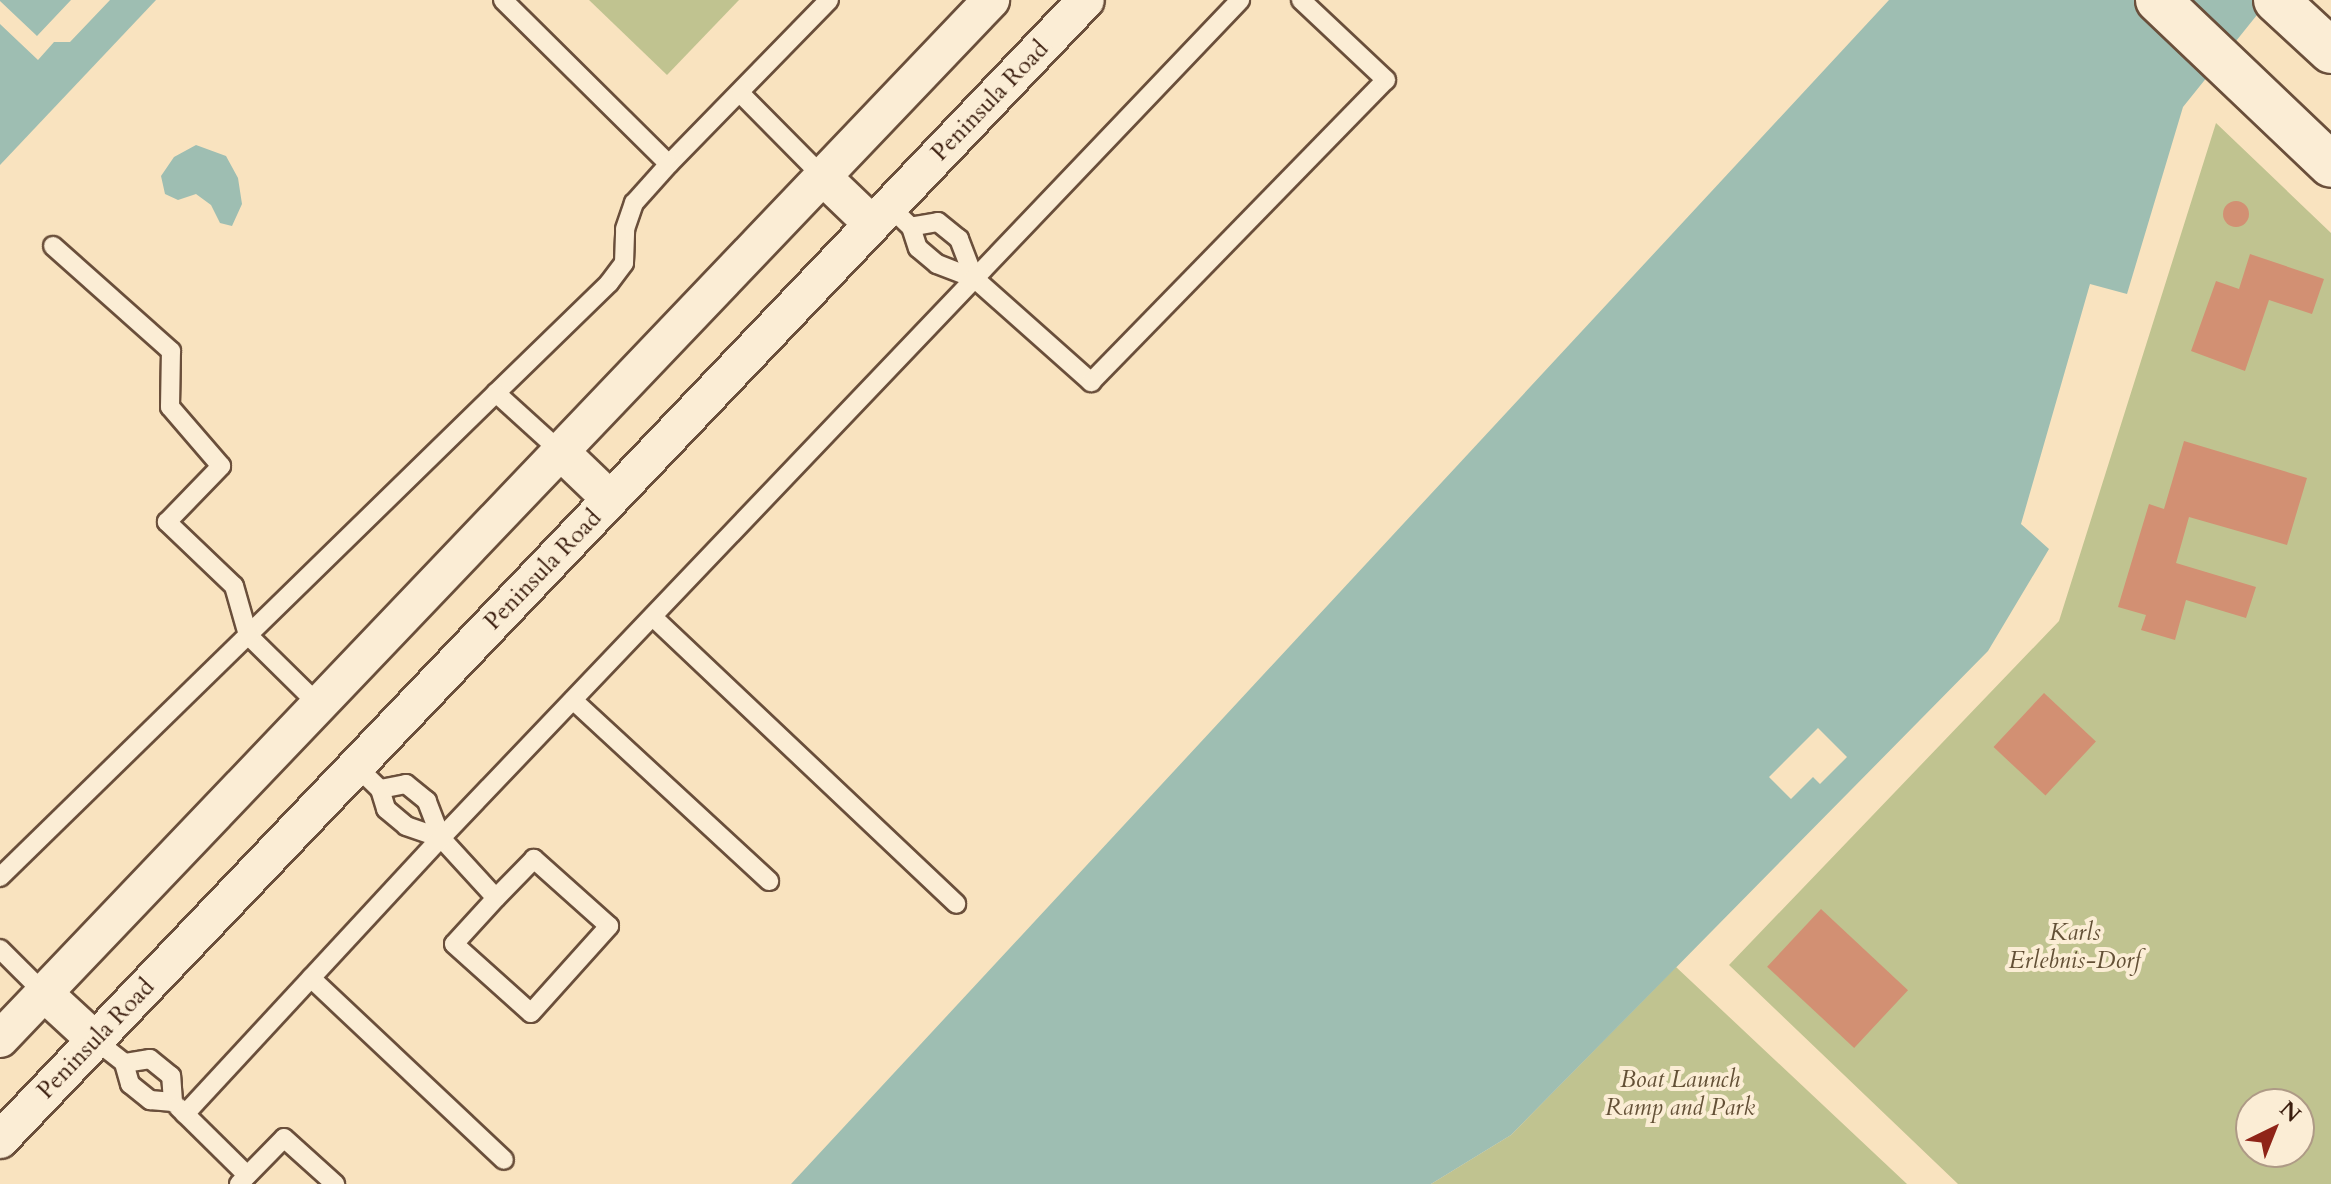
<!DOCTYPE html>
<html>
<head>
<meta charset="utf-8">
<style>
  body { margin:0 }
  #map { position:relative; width:2331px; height:1184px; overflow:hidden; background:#f9e3bf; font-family:Cardo,serif }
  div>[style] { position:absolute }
  .green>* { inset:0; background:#c0c390 }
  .water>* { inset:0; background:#9ebeb2 }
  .pier>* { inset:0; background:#f9e3bf }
  .building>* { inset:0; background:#d29073; transform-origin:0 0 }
  .round { border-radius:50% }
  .roads { filter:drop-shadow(2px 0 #6a4f3b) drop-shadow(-2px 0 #6a4f3b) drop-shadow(0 2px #6a4f3b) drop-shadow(0 -2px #6a4f3b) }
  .service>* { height:18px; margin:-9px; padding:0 9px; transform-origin:9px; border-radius:9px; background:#fbedd5 }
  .minor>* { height:36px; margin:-18px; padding:0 18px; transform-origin:18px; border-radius:18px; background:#fbedd5 }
  .secondary>* { height:44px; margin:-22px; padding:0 22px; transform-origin:22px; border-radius:22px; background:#fbedd5 }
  span { translate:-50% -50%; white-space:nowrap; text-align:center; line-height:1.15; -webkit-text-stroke:8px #fbedd5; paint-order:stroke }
  .street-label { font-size:24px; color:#3b1e0f }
  .park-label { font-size:24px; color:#635036; font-style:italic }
  .north { position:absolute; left:2235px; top:1088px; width:80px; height:80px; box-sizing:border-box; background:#fbedd5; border:2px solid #ae9a86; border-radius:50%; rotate:43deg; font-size:22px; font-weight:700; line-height:32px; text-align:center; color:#3b1e0f }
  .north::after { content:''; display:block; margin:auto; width:28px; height:36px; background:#8f2418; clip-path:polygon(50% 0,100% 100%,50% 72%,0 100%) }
</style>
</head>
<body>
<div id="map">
  <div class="green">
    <i style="clip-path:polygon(589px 0,739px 0,667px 75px)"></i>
    <i style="clip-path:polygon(evenodd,2216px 123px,2331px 233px,2331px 1184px,1958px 1184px,1729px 965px,2059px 621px,2216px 123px,2251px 1104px,2299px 1104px,2299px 1152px,2251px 1152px,2251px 1104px)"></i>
    <i style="clip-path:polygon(1676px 967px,1907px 1184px,1431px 1184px,1511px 1135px)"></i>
  </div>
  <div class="water">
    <i style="clip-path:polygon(0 0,156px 0,0 165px)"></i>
    <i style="clip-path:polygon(1889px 0,2269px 0,2183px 107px,2127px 294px,2090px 284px,2021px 524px,2049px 549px,1988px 651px,1511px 1135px,1431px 1184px,791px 1184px)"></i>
    <i style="clip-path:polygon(196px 145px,226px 156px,238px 178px,242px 204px,232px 226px,220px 223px,211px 205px,196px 194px,178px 200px,165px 194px,161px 176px,174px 157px)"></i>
  </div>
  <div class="pier">
    <i style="clip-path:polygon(71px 0,110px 0,70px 42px,54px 42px,38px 60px,0 24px,0 1px,37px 36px)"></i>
    <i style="clip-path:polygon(1818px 728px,1847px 757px,1820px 784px,1813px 777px,1791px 799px,1769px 777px)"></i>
  </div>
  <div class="building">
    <i class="round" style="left:2223px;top:201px;width:26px;height:26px"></i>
    <i style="clip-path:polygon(2250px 254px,2324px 279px,2312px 314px,2269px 300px,2245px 371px,2191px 351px,2216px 281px,2239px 289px)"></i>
    <i style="clip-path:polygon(2184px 441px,2307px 478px,2287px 545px,2189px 517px,2176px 563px,2256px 587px,2246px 618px,2186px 600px,2175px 640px,2141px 630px,2146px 615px,2118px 607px,2149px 504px,2164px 509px)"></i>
    <i style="left:2044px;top:693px;width:71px;height:74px;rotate:43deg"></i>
    <i style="left:1821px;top:909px;width:119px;height:79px;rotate:43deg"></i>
  </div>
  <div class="roads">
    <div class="service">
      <i style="left:503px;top:0;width:233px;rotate:44.7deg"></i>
      <i style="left:669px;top:164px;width:229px;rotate:-45.7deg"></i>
      <i style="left:741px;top:94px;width:117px;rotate:45.3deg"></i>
      <i style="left:889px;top:206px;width:30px;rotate:44deg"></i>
      <i style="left:911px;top:227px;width:22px;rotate:72deg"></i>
      <i style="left:918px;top:248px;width:25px;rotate:40deg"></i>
      <i style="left:937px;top:264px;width:40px;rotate:21deg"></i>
      <i style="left:974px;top:278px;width:42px;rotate:-111deg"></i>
      <i style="left:959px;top:239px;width:27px;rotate:-141deg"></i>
      <i style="left:938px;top:222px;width:27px;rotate:170deg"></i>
      <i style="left:974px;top:278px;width:157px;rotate:41.6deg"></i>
      <i style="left:1091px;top:382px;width:422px;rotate:-45.7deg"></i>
      <i style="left:1386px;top:80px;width:117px;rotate:-136.7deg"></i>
      <i style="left:496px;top:393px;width:158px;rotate:-44.2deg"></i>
      <i style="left:609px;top:283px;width:25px;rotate:-53deg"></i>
      <i style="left:624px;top:263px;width:34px;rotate:-88deg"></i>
      <i style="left:625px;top:229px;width:28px;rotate:-71deg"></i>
      <i style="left:634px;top:203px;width:52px;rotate:-48.1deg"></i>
      <i style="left:654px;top:618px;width:416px;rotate:43.4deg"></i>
      <i style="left:573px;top:700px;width:267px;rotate:42.7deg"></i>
      <i style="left:319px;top:705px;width:100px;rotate:-135.4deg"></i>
      <i style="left:248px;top:635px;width:347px;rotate:-44.3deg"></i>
      <i style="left:496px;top:393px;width:88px;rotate:42.2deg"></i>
      <i style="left:356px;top:766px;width:33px;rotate:44deg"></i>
      <i style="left:380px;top:789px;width:21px;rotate:73deg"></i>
      <i style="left:386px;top:809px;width:26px;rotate:40deg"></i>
      <i style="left:406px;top:826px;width:37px;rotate:19deg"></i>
      <i style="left:441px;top:838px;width:40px;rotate:-111deg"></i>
      <i style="left:427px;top:801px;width:27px;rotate:-141deg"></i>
      <i style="left:406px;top:784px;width:26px;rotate:169deg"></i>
      <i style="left:441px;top:838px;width:81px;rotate:47.5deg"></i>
      <i style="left:496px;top:898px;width:62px;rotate:132.4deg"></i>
      <i style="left:454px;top:944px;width:103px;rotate:41.9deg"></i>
      <i style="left:531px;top:1013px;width:117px;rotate:-48.1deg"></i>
      <i style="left:609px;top:926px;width:101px;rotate:-138.2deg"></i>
      <i style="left:534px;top:859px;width:54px;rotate:134.3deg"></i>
      <i style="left:0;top:877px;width:347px;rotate:-44.3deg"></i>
      <i style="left:248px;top:635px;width:51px;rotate:-105.9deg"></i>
      <i style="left:234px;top:586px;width:93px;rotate:-136.3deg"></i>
      <i style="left:167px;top:522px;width:78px;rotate:-46deg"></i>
      <i style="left:221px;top:466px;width:78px;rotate:-130.8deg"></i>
      <i style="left:170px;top:407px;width:56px;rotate:-89deg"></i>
      <i style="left:171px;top:351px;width:158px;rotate:-138.3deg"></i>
      <i style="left:0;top:949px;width:62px;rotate:45deg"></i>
      <i style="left:311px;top:978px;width:265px;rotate:43.3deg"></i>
      <i style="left:95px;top:1040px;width:37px;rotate:38deg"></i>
      <i style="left:124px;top:1063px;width:22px;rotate:74deg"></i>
      <i style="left:130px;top:1084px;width:26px;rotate:39deg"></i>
      <i style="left:150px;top:1100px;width:23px;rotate:5deg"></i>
      <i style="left:173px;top:1102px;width:26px;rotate:-94deg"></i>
      <i style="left:171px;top:1076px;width:27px;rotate:-141deg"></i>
      <i style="left:150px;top:1059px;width:26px;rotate:171deg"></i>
      <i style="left:178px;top:1107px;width:97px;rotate:44.6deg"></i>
      <i style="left:185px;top:1114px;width:376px;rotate:-47.2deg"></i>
      <i style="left:441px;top:838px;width:1158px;rotate:-46.36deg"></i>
      <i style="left:239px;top:1184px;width:64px;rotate:-45.6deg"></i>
      <i style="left:284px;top:1138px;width:69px;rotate:42deg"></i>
    </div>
    <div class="minor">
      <i style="left:823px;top:177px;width:68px;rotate:43.8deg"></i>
      <i style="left:561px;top:452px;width:68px;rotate:43.8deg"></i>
      <i style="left:44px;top:993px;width:69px;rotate:42.7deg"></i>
      <i style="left:0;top:1039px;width:1436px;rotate:-46.35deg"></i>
      <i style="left:0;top:1140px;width:1574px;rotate:-46.39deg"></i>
    </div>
    <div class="secondary">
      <i style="left:2158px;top:0;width:239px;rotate:43.6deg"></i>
      <i style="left:2276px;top:0;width:75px;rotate:42.8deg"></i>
    </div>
  </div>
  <div class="street-label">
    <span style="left:990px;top:101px;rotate:-46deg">Peninsula Road</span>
    <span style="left:543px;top:570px;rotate:-46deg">Peninsula Road</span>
    <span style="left:96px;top:1039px;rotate:-46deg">Peninsula Road</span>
  </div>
  <div class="park-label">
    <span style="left:2075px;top:947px">Karls<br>Erlebnis-Dorf</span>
    <span style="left:1680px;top:1094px">Boat Launch<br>Ramp and Park</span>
  </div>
  <div class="north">N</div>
</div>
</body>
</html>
